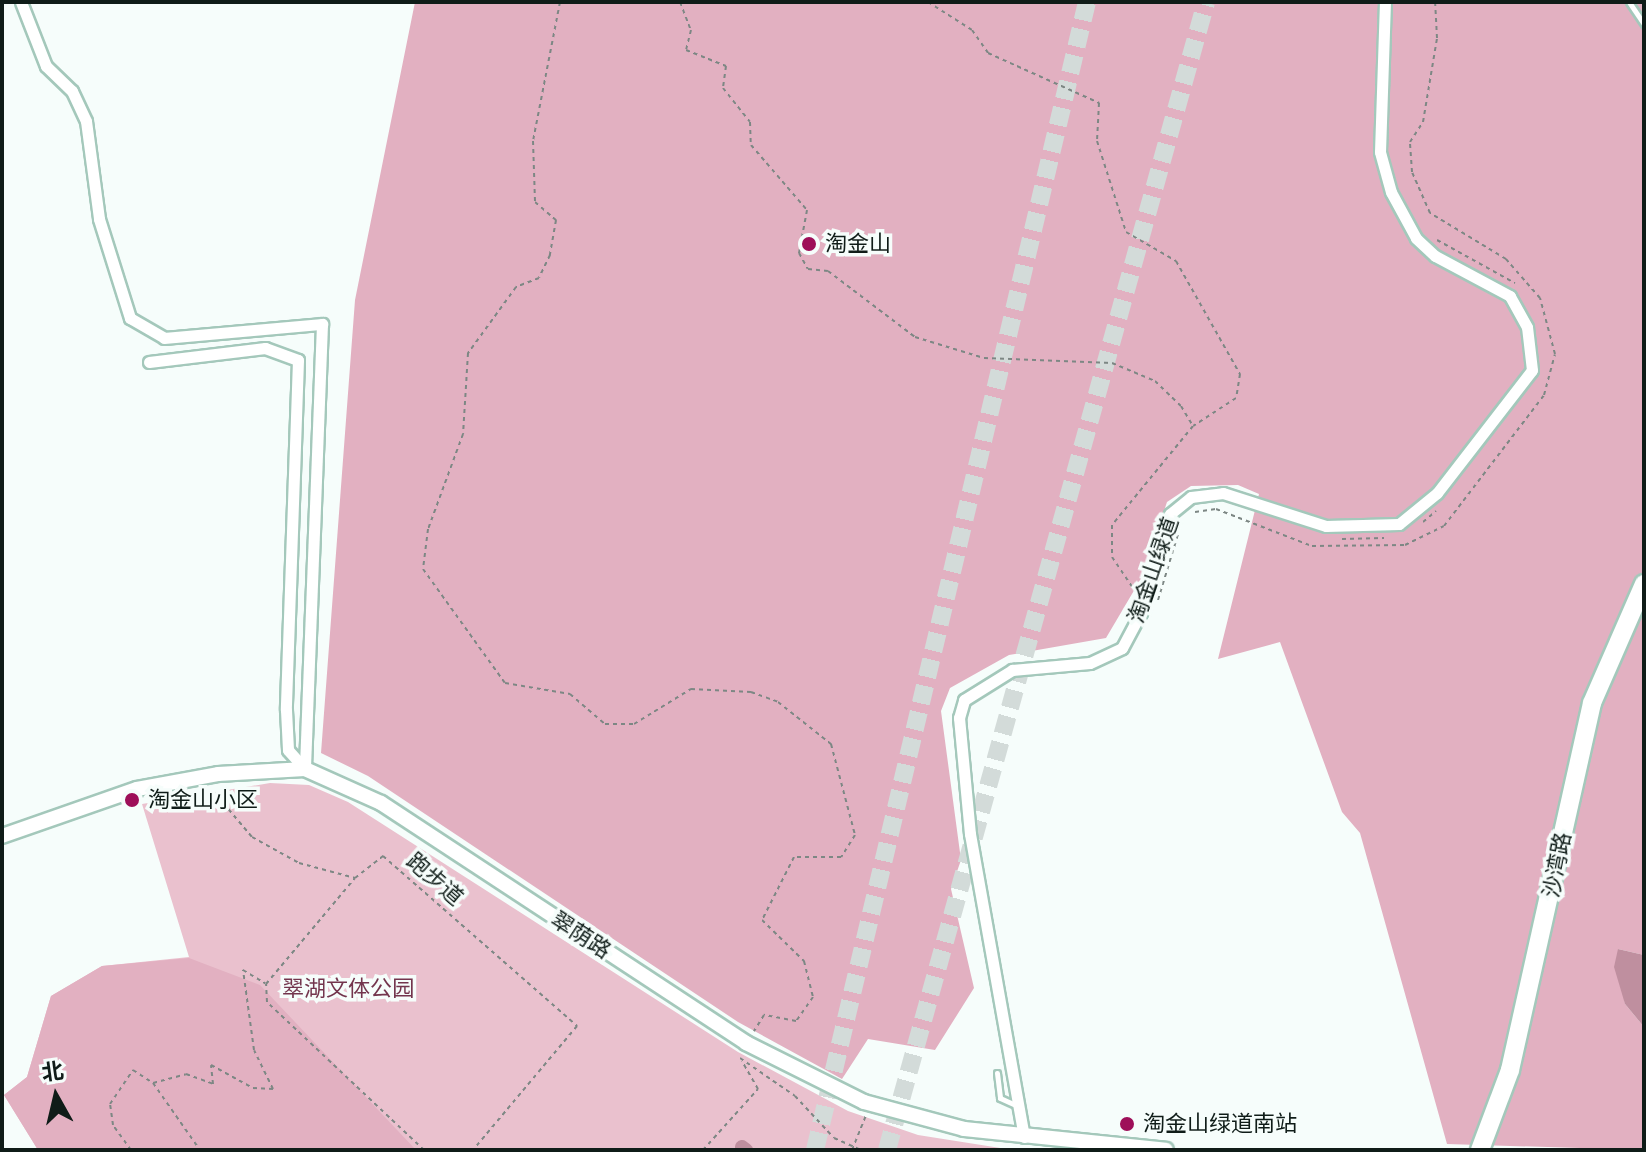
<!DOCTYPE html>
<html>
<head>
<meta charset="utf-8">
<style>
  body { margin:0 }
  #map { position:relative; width:1646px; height:1152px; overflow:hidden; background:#f6fdfb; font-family:"DejaVu Sans","Noto Sans SC",sans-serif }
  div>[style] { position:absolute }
  .green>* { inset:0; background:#eac1ce }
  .forest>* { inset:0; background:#e2b0c1 }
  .water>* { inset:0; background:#bf8f9f }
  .canal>* { height:14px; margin:-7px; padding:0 7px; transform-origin:7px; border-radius:7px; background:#bf8f9f }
  .trunk-tunnel>* { height:18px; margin-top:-9px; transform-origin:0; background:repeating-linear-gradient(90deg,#d3dbd9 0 18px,transparent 0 27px) }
  .path>* { height:2px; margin-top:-1px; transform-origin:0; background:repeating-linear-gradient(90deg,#7d8784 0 4px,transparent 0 8px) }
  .roads { filter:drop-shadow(2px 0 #a4c8bb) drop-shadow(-2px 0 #a4c8bb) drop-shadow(0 2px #a4c8bb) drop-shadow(0 -2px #a4c8bb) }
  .service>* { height:5px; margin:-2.5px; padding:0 2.5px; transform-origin:2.5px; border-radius:2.5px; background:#fff }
  .minor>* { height:11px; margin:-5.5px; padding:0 5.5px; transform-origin:5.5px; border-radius:5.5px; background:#fff }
  .tertiary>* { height:14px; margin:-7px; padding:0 7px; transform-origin:7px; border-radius:7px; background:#fff }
  .primary>* { height:18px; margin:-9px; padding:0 9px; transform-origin:9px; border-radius:9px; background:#fff }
  .dots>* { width:22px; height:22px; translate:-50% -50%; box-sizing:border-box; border:4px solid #f6fdfb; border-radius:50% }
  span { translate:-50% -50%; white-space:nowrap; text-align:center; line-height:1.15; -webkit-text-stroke:7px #f6fdfb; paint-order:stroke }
  .poi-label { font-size:22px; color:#0f1c18 }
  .left { translate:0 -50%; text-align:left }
  .street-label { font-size:22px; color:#0f1c18 }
  .park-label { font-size:22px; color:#73354d }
  .frame { position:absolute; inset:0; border:4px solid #0f1c18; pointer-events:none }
  .north { position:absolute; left:16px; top:1056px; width:80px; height:80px; -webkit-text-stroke:6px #f6fdfb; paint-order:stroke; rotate:352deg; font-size:22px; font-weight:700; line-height:32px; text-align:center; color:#0f1c18 }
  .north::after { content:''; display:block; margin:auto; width:28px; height:36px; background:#0f1c18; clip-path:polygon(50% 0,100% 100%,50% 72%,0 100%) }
</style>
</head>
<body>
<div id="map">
  <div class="green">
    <i style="clip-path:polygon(270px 783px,309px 785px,348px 802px,738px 1052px,848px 1111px,918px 1135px,1013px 1150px,38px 1150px,4px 1095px,27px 1077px,51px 996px,102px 966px,189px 957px,142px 804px)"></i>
  </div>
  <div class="forest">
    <i style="clip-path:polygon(415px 2px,1644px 2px,1644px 955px,1618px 949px,1625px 1004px,1644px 1027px,1644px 1150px,1447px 1144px,1360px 833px,1342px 812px,1280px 642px,1218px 659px,1259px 494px,1238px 485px,1191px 486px,1167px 502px,1142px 577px,1106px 638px,1009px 655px,950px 688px,941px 711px,961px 860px,951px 889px,974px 988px,935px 1050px,868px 1039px,842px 1079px,738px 1022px,368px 776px,321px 753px,355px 300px)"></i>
    <i style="clip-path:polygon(189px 958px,260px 985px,416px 1150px,38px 1150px,4px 1095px,27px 1077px,51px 996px,102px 966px)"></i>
  </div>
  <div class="water">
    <i style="clip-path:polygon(1618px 949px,1644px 955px,1644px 1027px,1625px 1004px,1614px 967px)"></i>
  </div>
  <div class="canal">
    <i style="left:742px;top:1147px;width:5px;rotate:37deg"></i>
  </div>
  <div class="trunk-tunnel">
    <i style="left:815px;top:1150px;width:1180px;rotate:-76.67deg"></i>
    <i style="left:887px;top:1150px;width:1191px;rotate:-74.47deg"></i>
  </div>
  <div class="path">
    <i style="left:560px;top:2px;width:142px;rotate:101deg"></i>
    <i style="left:533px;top:141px;width:61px;rotate:88.1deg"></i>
    <i style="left:535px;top:202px;width:28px;rotate:41deg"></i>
    <i style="left:556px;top:220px;width:36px;rotate:100deg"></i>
    <i style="left:550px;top:255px;width:25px;rotate:116deg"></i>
    <i style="left:539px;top:278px;width:25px;rotate:159deg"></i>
    <i style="left:516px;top:287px;width:82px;rotate:126deg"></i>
    <i style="left:468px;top:353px;width:81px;rotate:93.5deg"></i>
    <i style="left:463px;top:434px;width:101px;rotate:110.2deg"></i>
    <i style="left:428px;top:529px;width:40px;rotate:97.1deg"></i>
    <i style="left:423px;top:569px;width:140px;rotate:54.3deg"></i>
    <i style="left:505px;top:683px;width:66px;rotate:9.6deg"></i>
    <i style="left:570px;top:694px;width:46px;rotate:40.6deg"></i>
    <i style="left:605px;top:724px;width:29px"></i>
    <i style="left:634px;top:724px;width:67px;rotate:-31.6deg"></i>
    <i style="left:691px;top:689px;width:60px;rotate:2.9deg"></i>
    <i style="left:751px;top:692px;width:29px;rotate:20deg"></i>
    <i style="left:778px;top:702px;width:68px;rotate:38.4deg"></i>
    <i style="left:831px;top:744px;width:94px;rotate:75.2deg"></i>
    <i style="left:855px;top:835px;width:26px;rotate:122deg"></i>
    <i style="left:841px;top:857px;width:47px;rotate:180deg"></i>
    <i style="left:794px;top:857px;width:71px;rotate:116.9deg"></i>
    <i style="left:762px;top:920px;width:59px;rotate:44.3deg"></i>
    <i style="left:804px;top:961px;width:37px;rotate:76deg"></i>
    <i style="left:813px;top:997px;width:29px;rotate:125deg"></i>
    <i style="left:796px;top:1021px;width:33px;rotate:-169deg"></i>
    <i style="left:764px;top:1015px;width:19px;rotate:122deg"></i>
    <i style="left:680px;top:2px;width:30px;rotate:69deg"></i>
    <i style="left:691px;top:30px;width:21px;rotate:104deg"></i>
    <i style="left:686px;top:50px;width:43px;rotate:21.8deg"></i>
    <i style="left:726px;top:66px;width:22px;rotate:98deg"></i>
    <i style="left:723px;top:88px;width:43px;rotate:51.5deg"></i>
    <i style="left:750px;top:122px;width:23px;rotate:88deg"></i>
    <i style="left:751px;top:145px;width:86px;rotate:49.3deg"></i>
    <i style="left:807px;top:210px;width:44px;rotate:100.5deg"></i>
    <i style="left:799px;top:253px;width:18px;rotate:61deg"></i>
    <i style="left:808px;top:269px;width:20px;rotate:6deg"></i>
    <i style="left:828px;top:271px;width:109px;rotate:37.2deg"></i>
    <i style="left:915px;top:337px;width:72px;rotate:16.9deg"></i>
    <i style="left:984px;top:358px;width:128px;rotate:2.2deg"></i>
    <i style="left:1112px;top:363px;width:47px;rotate:22.7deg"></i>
    <i style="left:1155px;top:381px;width:36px;rotate:44deg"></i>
    <i style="left:1181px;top:406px;width:23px;rotate:59deg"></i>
    <i style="left:1193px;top:426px;width:128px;rotate:129.3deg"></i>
    <i style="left:1112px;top:525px;width:32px;rotate:90deg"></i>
    <i style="left:1112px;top:557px;width:41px;rotate:55.9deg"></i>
    <i style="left:871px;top:2px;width:57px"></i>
    <i style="left:928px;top:2px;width:52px;rotate:32.5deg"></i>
    <i style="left:972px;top:30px;width:28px;rotate:55deg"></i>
    <i style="left:988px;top:53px;width:122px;rotate:24.2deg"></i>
    <i style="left:1099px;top:103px;width:38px;rotate:93deg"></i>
    <i style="left:1097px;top:141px;width:96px;rotate:72.3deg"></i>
    <i style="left:1126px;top:232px;width:58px;rotate:30.1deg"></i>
    <i style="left:1176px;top:261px;width:130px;rotate:60.5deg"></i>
    <i style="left:1240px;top:374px;width:24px;rotate:99deg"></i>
    <i style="left:1236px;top:398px;width:51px;rotate:146.9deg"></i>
    <i style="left:1437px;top:240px;width:89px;rotate:28.9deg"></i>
    <i style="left:1195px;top:512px;width:21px;rotate:-8deg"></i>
    <i style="left:1216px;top:509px;width:103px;rotate:21.1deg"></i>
    <i style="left:1312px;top:546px;width:93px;rotate:-0.6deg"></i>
    <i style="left:1405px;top:545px;width:43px;rotate:-26deg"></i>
    <i style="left:1444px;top:526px;width:165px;rotate:-52.6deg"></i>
    <i style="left:1544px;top:395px;width:42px;rotate:-75deg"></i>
    <i style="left:1555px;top:354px;width:58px;rotate:-105deg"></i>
    <i style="left:1540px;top:298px;width:52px;rotate:-131.1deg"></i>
    <i style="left:1506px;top:259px;width:89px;rotate:-148.8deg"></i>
    <i style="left:1430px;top:213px;width:45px;rotate:-113.7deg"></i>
    <i style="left:1412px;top:172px;width:30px;rotate:-94deg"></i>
    <i style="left:1410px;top:142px;width:24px;rotate:-57deg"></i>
    <i style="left:1423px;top:122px;width:85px;rotate:-80.5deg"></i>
    <i style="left:1437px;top:38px;width:36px;rotate:-93deg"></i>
    <i style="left:1423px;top:522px;width:17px;rotate:-40deg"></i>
    <i style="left:1342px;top:539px;width:42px;rotate:-1.4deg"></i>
    <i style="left:1158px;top:600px;width:72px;rotate:-73.1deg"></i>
    <i style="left:213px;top:791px;width:60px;rotate:49.7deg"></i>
    <i style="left:252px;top:837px;width:54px;rotate:29deg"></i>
    <i style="left:299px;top:863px;width:58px;rotate:15deg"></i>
    <i style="left:243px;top:970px;width:26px;rotate:31deg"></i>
    <i style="left:740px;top:1058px;width:67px;rotate:34.6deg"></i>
    <i style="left:795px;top:1096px;width:57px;rotate:47.1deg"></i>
    <i style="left:834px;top:1138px;width:30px;rotate:24deg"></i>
    <i style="left:153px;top:1083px;width:34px;rotate:-15deg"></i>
    <i style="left:186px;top:1074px;width:29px;rotate:20deg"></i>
    <i style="left:213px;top:1084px;width:19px;rotate:-96deg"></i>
    <i style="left:211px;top:1065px;width:48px;rotate:28.7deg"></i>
    <i style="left:253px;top:1088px;width:20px;rotate:3deg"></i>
    <i style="left:273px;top:1089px;width:43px;rotate:-116deg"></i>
    <i style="left:254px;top:1050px;width:81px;rotate:-97.8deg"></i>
    <i style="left:131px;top:1150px;width:31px;rotate:-126deg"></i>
    <i style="left:113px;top:1125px;width:21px;rotate:-98deg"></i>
    <i style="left:110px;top:1104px;width:41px;rotate:-55.9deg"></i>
    <i style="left:133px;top:1070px;width:24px;rotate:33deg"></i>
    <i style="left:153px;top:1083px;width:82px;rotate:55deg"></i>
    <i style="left:424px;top:1150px;width:216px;rotate:-136.7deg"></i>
    <i style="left:267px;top:1002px;width:18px;rotate:-93deg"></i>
    <i style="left:266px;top:984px;width:138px;rotate:-50deg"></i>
    <i style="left:355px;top:878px;width:36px;rotate:-38deg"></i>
    <i style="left:383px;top:856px;width:258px;rotate:41.2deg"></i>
    <i style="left:577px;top:1026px;width:162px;rotate:130deg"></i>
    <i style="left:703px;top:1150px;width:82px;rotate:-48deg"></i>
    <i style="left:758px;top:1089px;width:32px;rotate:-120deg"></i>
    <i style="left:852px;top:1150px;width:37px;rotate:-68deg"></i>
    <i style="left:890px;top:1150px;width:19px"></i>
  </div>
  <div class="roads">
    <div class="service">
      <i style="left:1629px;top:2px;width:27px;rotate:56deg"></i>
      <i style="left:997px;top:1073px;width:25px;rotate:83deg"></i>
      <i style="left:1000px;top:1098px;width:17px;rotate:24deg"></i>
    </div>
    <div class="minor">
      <i style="left:21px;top:2px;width:69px;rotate:68.7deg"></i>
      <i style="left:46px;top:66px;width:36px;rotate:44deg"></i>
      <i style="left:72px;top:91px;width:33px;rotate:65deg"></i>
      <i style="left:86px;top:121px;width:99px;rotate:82.4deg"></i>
      <i style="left:99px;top:219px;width:104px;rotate:72.6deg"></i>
      <i style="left:130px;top:318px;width:39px;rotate:30deg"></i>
      <i style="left:164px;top:338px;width:159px;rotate:-5.1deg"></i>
      <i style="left:322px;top:324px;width:445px;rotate:92.2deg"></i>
      <i style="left:149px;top:362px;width:117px;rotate:-6.9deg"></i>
      <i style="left:265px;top:348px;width:35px;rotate:20deg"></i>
      <i style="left:298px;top:360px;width:350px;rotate:92deg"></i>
      <i style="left:286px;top:710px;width:40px;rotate:87.1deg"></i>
      <i style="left:288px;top:750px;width:25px;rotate:48deg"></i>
      <i style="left:1024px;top:1137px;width:308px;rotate:-100.1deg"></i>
      <i style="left:970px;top:834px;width:117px;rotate:-95.4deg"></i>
      <i style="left:959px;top:718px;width:19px;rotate:-74deg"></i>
      <i style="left:964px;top:700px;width:57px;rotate:-32deg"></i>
      <i style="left:1012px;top:670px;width:78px;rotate:-5.1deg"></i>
      <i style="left:1090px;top:663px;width:35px;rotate:-25deg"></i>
      <i style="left:1122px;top:648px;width:40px;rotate:-62deg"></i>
      <i style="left:1141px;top:613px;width:103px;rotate:-73.7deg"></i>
      <i style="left:1170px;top:514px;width:27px;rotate:-39deg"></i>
      <i style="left:1191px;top:497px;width:32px;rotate:-7deg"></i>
      <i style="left:1223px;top:493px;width:108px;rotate:17.8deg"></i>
      <i style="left:1326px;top:526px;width:73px;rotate:-1.6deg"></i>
      <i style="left:1399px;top:524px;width:49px;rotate:-39.2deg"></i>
      <i style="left:1437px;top:493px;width:155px;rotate:-52.3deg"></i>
      <i style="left:1532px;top:370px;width:43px;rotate:-96.6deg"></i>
      <i style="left:1527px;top:327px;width:35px;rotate:-119deg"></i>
      <i style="left:1510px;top:296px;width:85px;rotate:-151.9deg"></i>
      <i style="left:1435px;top:256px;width:26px;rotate:-137deg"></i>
      <i style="left:1416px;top:238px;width:52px;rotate:-118.5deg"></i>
      <i style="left:1391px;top:192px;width:41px;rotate:-105.4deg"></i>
      <i style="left:1380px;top:152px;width:150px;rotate:-88.1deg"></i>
    </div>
    <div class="tertiary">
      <i style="left:2px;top:836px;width:143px;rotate:-19.2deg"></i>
      <i style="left:137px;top:789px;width:82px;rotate:-10.5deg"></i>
      <i style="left:218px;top:774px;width:87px;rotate:-3.3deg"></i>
      <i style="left:305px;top:769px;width:83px;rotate:24.1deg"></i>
      <i style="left:381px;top:803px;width:437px;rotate:33.3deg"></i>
      <i style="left:746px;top:1043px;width:132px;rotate:26.6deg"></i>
      <i style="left:864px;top:1102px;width:104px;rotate:15.1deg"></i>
      <i style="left:964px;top:1129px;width:203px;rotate:5.9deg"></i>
    </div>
    <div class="primary">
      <i style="left:1480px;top:1150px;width:85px;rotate:-69.4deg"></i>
      <i style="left:1510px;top:1070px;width:376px;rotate:-77.4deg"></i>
      <i style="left:1592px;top:703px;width:130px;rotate:-66.4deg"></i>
    </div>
  </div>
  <div class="dots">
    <i style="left:809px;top:244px;background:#9e0f59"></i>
    <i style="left:132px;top:800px;background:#9e0f59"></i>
    <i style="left:1127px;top:1124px;background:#9e0f59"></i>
  </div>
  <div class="poi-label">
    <span class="left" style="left:825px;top:244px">淘金山</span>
    <span class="left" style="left:148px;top:800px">淘金山小区</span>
    <span class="left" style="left:1143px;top:1124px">淘金山绿道南站</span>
  </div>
  <div class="street-label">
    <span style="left:1153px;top:570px;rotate:-71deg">淘金山绿道</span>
    <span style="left:1557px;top:865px;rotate:-79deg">沙湾路</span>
    <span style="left:435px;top:879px;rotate:41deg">跑步道</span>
    <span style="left:581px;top:935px;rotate:33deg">翠荫路</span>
  </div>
  <div class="park-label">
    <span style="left:348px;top:989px">翠湖文体公园</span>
  </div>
  <div class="frame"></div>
  <div class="north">北</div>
</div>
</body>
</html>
